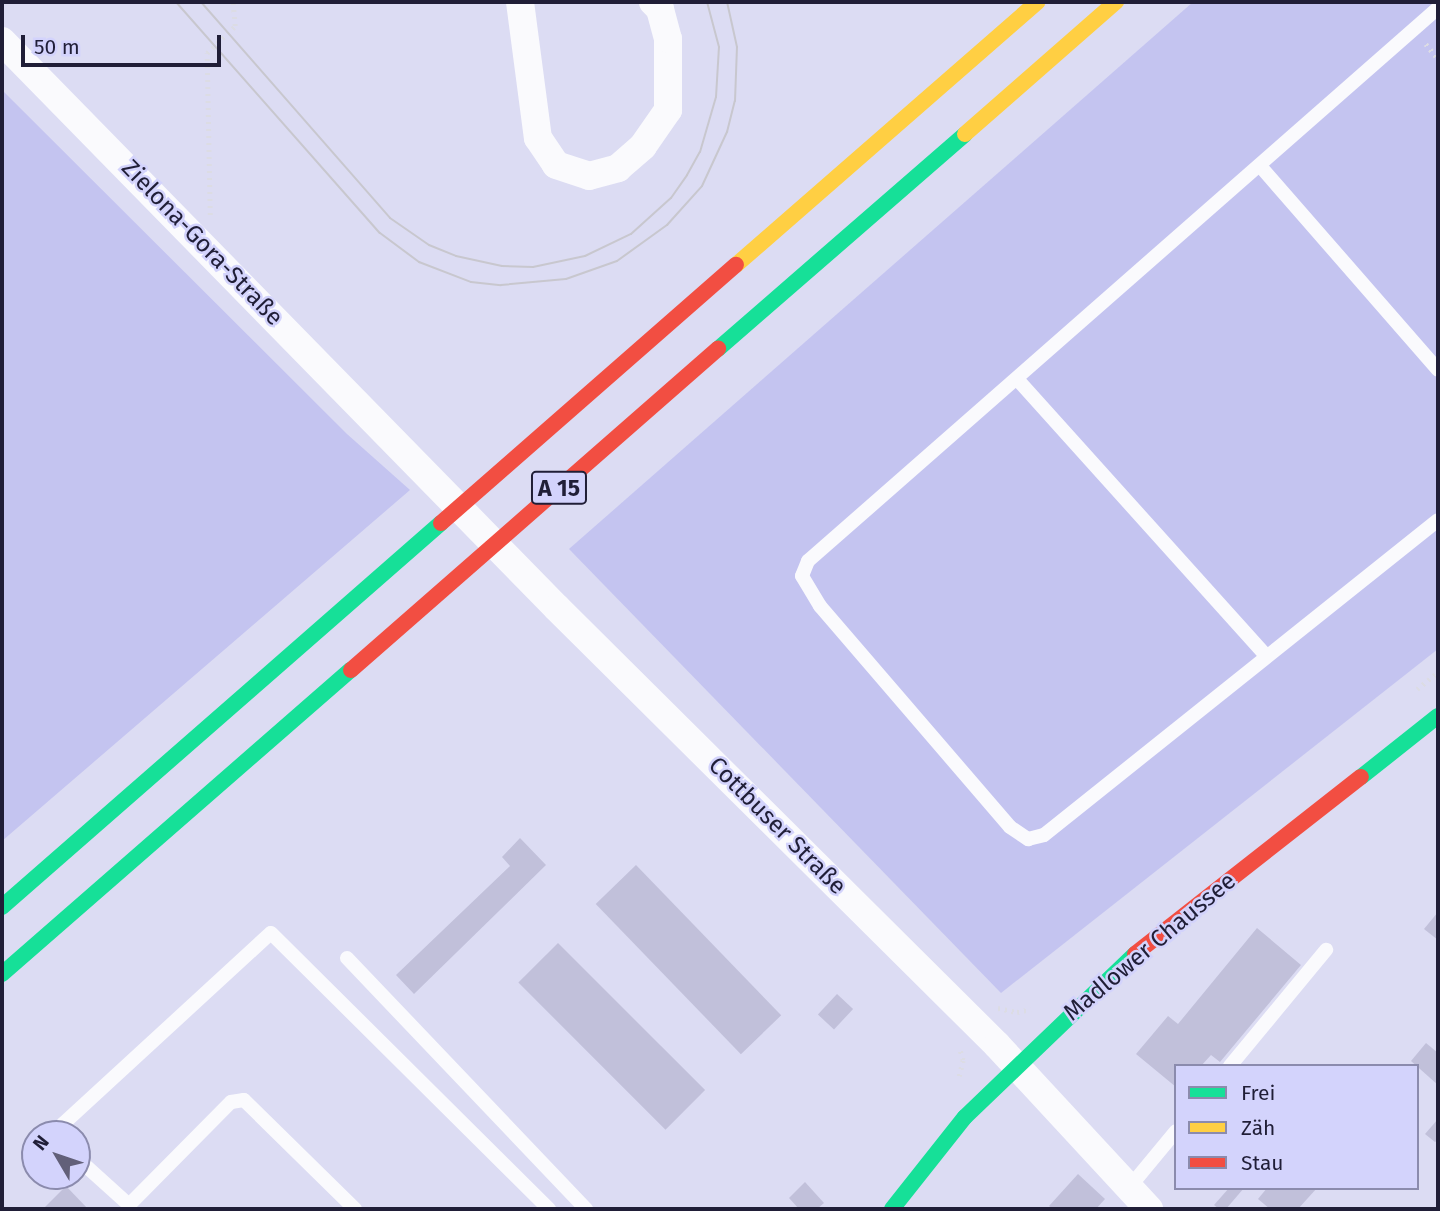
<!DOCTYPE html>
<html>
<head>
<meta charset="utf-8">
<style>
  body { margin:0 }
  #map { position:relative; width:1440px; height:1211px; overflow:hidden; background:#dcdcf3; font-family:"Fira Sans",sans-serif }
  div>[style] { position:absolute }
  .green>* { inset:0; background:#c4c4f0 }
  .building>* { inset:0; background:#c1c0da; transform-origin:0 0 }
  .path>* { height:4.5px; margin-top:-2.25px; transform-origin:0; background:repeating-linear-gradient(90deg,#dcdce4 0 2px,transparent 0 7px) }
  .lane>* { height:14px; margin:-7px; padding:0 7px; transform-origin:7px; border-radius:7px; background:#fafafd }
  .street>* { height:28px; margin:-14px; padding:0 14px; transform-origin:14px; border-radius:14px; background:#fafafd }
  .fast>* { height:16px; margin:-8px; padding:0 8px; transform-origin:8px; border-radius:8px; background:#16e098 }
  .slow>* { height:16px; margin:-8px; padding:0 8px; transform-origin:8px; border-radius:8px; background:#ffcf43 }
  .jam>* { height:16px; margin:-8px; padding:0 8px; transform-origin:8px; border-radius:8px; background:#f24e42 }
  .tram>* { height:2px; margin:-1px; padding:0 1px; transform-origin:1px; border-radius:1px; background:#c8c7ce }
  span { translate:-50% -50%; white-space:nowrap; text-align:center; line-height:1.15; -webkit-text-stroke:5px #d3d3fc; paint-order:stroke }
  .shield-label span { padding:2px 5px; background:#d3d3fc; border:2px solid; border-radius:5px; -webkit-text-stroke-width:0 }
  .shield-label { font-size:23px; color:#201e37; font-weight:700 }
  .street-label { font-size:24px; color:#201e37 }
  .frame { position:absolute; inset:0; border:4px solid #201e37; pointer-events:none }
  .legend { position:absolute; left:1174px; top:1064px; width:245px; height:126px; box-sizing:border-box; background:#d3d3fc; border:2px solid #8b8bad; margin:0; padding:9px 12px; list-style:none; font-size:21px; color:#201e37 }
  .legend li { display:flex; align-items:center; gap:14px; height:35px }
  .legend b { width:35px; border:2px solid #8b8bad }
  .north { position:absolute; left:21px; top:1120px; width:70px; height:70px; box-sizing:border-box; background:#d3d3fc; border:2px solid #8b8bad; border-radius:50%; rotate:309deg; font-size:19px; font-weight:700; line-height:28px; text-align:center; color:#201e37 }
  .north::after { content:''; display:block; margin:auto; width:24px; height:32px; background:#626079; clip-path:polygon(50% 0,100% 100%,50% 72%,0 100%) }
  .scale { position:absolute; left:21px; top:35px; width:200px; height:32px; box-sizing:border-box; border:4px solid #201e37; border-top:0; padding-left:9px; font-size:21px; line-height:24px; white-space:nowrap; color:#201e37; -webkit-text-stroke:5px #d3d3fc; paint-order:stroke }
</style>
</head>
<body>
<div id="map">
  <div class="green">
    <i style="clip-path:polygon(1193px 2px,1438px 2px,1438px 649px,1001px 993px,569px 549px)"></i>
    <i style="clip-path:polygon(2px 90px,347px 434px,410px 490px,2px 841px)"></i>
  </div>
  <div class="building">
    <i style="clip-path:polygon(520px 838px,546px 865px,414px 994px,396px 975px,510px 866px,502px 857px)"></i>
    <i style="left:636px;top:865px;width:209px;height:56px;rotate:46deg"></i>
    <i style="clip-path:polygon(1438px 912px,1438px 940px,1424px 929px)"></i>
    <i style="clip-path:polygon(1257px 928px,1301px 965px,1220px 1062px,1211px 1055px,1201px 1066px,1176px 1066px,1176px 1087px,1136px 1054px,1168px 1016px,1178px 1024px)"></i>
    <i style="left:558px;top:943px;width:208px;height:56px;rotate:45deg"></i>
    <i style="left:837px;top:994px;width:22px;height:28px;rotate:43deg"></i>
    <i style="clip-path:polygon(1426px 1043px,1438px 1053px,1438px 1085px,1411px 1061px)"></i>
    <i style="clip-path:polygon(1438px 1119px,1438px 1140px,1435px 1142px,1425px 1134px)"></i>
    <i style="clip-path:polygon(1078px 1174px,1105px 1199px,1096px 1209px,1053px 1209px,1049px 1206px)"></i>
    <i style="clip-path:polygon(805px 1182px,824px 1203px,817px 1209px,799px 1209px,789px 1198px)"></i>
    <i style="clip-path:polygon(66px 1186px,88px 1209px,43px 1209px)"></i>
    <i style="clip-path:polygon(1229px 1188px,1244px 1188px,1226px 1209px,1219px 1209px,1214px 1205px)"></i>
    <i style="clip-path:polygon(1267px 1188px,1317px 1188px,1298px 1209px,1270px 1209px,1258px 1199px)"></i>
  </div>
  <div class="path">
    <i style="left:1426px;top:44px;width:19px;rotate:51deg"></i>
    <i style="left:210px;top:215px;width:162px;rotate:-91.1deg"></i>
    <i style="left:207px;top:53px;width:39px;rotate:-44deg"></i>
    <i style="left:235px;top:26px;width:24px;rotate:-95deg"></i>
    <i style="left:1417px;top:689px;width:27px;rotate:-39deg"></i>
    <i style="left:998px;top:1008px;width:19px;rotate:12deg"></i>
    <i style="left:1017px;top:1012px;width:14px;rotate:-12deg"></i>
    <i style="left:959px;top:1076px;width:16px;rotate:-76deg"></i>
    <i style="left:963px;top:1060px;width:13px;rotate:-108deg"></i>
  </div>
  <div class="lane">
    <i style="left:1438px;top:8px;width:838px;rotate:138.72deg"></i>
    <i style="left:808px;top:561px;width:16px;rotate:112deg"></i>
    <i style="left:802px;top:576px;width:35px;rotate:59deg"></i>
    <i style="left:820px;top:606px;width:291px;rotate:49.3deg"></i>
    <i style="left:1010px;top:827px;width:22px;rotate:34deg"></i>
    <i style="left:1028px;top:839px;width:16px;rotate:-14deg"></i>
    <i style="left:1044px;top:835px;width:504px;rotate:-38.64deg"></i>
    <i style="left:1261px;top:167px;width:269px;rotate:48.9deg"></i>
    <i style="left:1017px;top:379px;width:372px;rotate:48deg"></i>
    <i style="left:347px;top:958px;width:347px;rotate:46.4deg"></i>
    <i style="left:1230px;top:1066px;width:151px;rotate:-50.4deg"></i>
    <i style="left:64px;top:1134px;width:10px;rotate:-96deg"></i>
    <i style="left:63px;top:1124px;width:282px;rotate:-42.6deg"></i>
    <i style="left:271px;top:933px;width:392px;rotate:44.8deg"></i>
    <i style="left:77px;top:1158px;width:70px;rotate:42.1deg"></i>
    <i style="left:129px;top:1205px;width:145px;rotate:-45.3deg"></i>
    <i style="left:231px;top:1102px;width:13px;rotate:-9deg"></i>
    <i style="left:244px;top:1100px;width:156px;rotate:44.5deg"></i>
    <i style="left:1128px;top:1189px;width:75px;rotate:-50.4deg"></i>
  </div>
  <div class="street">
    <i style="left:520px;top:2px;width:137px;rotate:82.5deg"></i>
    <i style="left:538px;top:138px;width:32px;rotate:56deg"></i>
    <i style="left:556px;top:165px;width:35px;rotate:18deg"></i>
    <i style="left:589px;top:176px;width:30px;rotate:-15deg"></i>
    <i style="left:618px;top:168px;width:33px;rotate:-41deg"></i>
    <i style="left:643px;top:146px;width:44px;rotate:-55.2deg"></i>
    <i style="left:668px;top:110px;width:71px;rotate:-90deg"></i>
    <i style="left:668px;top:39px;width:31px;rotate:-105deg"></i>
    <i style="left:660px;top:9px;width:10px;rotate:-135deg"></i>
    <i style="left:2px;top:41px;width:793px;rotate:45.61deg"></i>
    <i style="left:557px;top:608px;width:620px;rotate:44.8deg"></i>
    <i style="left:997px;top:1045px;width:224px;rotate:47.2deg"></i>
  </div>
  <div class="fast">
    <i style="left:718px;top:349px;width:327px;rotate:-41deg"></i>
    <i style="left:1361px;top:777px;width:98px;rotate:-38.4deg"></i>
    <i style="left:2px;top:907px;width:583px;rotate:-41.18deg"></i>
    <i style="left:2px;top:974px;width:463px;rotate:-41.1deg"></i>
    <i style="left:892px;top:1209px;width:117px;rotate:-51.6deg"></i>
    <i style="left:965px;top:1117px;width:236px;rotate:-43.8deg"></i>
  </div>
  <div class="slow">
    <i style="left:965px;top:134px;width:201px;rotate:-41.2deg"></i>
    <i style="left:736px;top:265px;width:400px;rotate:-41.1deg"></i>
  </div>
  <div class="jam">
    <i style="left:441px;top:523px;width:392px;rotate:-41.2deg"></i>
    <i style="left:351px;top:670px;width:488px;rotate:-41.2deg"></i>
    <i style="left:1135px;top:954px;width:287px;rotate:-38.1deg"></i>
  </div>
  <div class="tram">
    <i style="left:176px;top:2px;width:308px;rotate:48.6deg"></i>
    <i style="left:380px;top:233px;width:49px;rotate:36.6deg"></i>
    <i style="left:419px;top:262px;width:56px;rotate:21deg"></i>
    <i style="left:471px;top:282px;width:30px;rotate:6deg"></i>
    <i style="left:501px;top:285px;width:65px;rotate:-5.3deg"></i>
    <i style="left:566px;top:279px;width:54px;rotate:-19.4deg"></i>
    <i style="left:617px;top:261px;width:62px;rotate:-35.8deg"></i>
    <i style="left:667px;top:225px;width:52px;rotate:-48.1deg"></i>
    <i style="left:702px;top:186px;width:60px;rotate:-65.2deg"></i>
    <i style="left:727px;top:132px;width:32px;rotate:-76deg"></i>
    <i style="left:735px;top:101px;width:54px;rotate:-87.9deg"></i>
    <i style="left:737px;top:47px;width:46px;rotate:-102.5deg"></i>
    <i style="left:201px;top:2px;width:287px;rotate:48.8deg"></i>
    <i style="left:390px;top:218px;width:47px;rotate:34.7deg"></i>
    <i style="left:429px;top:245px;width:29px;rotate:22deg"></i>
    <i style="left:456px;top:256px;width:47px;rotate:12.3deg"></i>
    <i style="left:502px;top:266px;width:31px;rotate:2deg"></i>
    <i style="left:533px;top:267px;width:53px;rotate:-11.9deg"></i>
    <i style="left:585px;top:256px;width:51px;rotate:-25.6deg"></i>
    <i style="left:631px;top:234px;width:54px;rotate:-42deg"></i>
    <i style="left:671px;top:198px;width:28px;rotate:-55deg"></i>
    <i style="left:687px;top:175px;width:26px;rotate:-61deg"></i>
    <i style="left:700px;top:152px;width:57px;rotate:-73.8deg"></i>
    <i style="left:716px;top:97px;width:50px;rotate:-86.6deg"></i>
    <i style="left:719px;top:47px;width:47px;rotate:-104.9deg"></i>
  </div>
  <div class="shield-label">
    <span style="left:559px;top:488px">A 15</span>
  </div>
  <div class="street-label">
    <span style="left:202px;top:243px;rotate:46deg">Zielona-Gora-Straße</span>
    <span style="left:777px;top:826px;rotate:45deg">Cottbuser Straße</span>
    <span style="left:1150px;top:947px;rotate:-40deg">Madlower Chaussee</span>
  </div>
  <div class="frame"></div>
  <ul class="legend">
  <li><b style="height:9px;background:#16e098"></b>Frei</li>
  <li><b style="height:9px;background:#ffcf43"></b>Zäh</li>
  <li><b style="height:9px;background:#f24e42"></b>Stau</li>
  </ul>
  <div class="north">N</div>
  <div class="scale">50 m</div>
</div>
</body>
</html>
